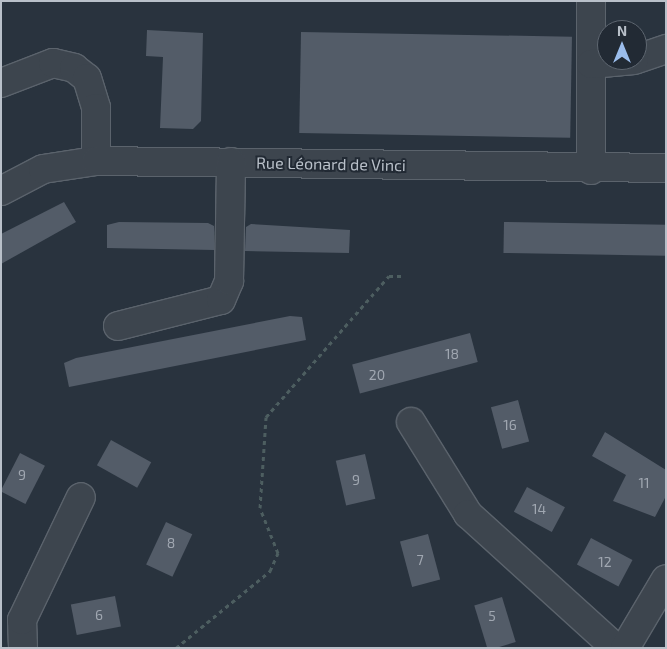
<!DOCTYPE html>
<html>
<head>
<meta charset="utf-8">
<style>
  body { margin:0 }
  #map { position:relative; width:667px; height:649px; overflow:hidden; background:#29333e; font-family:"Exo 2",sans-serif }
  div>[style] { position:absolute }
  .building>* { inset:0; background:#535c68; transform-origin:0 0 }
  .path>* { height:3px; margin-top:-1.5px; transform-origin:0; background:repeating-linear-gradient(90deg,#4d5e60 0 4px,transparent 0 8px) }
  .roads { filter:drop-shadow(1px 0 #5b636c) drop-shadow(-1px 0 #5b636c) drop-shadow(0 1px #5b636c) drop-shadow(0 -1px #5b636c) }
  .minor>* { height:28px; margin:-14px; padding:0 14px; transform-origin:14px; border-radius:14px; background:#3d454e }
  span { translate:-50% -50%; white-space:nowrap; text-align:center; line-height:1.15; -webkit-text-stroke:4px #222a34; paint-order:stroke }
  .number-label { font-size:14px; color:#a0a7b1 }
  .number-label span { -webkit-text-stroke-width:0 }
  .street-label { font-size:16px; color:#b9c0c9 }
  .frame { position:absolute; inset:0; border:2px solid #b9c0c9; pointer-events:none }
  .north { position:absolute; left:597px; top:20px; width:50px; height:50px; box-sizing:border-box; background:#222a34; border:1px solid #5e6670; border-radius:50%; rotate:0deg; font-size:14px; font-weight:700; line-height:20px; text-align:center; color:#b9c0c9 }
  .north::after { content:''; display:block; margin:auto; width:18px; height:22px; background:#9bbdec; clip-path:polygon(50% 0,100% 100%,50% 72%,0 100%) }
</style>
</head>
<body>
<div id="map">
  <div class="building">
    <i style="clip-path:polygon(147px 30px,203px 33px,201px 121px,193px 129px,160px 128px,163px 57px,146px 56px)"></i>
    <i style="left:301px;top:32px;width:271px;height:101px;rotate:1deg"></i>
    <i style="clip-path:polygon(64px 202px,76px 222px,1px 264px,1px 234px)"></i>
    <i style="clip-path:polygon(119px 222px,208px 223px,214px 226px,214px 250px,107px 248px,107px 225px)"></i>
    <i style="left:504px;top:222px;width:162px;height:31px;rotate:1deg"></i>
    <i style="clip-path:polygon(251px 224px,350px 230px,349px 253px,245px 251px,246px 227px)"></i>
    <i style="clip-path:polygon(290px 316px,302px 317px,306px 340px,69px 387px,64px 363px,76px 358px)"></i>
    <i style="left:470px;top:333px;width:30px;height:122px;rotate:75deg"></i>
    <i style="left:518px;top:400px;width:43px;height:28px;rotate:75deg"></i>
    <i style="clip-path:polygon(605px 432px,666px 470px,666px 496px,655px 517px,613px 501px,626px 475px,592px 456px)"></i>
    <i style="left:111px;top:440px;width:46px;height:29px;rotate:29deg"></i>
    <i style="left:20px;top:453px;width:28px;height:43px;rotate:27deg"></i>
    <i style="left:365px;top:454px;width:46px;height:30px;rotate:77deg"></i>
    <i style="left:527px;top:487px;width:43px;height:28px;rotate:28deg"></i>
    <i style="left:166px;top:522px;width:29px;height:47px;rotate:25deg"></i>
    <i style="left:428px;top:534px;width:47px;height:29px;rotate:75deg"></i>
    <i style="left:591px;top:538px;width:47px;height:30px;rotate:28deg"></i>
    <i style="left:115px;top:596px;width:31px;height:45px;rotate:79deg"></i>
    <i style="left:502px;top:597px;width:47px;height:29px;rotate:73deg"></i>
  </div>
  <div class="path">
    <i style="left:176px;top:648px;width:122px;rotate:-39.3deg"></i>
    <i style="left:270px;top:571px;width:20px;rotate:-66deg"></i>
    <i style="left:278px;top:553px;width:48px;rotate:-111.8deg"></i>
    <i style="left:260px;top:508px;width:91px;rotate:-86.2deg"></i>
    <i style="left:266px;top:417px;width:187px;rotate:-48.9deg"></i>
    <i style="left:389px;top:276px;width:13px"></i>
  </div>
  <div class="roads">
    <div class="minor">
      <i style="left:591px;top:1px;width:169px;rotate:90deg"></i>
      <i style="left:637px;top:59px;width:31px;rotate:-19deg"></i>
      <i style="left:591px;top:64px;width:43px;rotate:-5.3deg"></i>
      <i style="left:1px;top:83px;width:56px;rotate:-21deg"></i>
      <i style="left:53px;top:63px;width:22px;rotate:13deg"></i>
      <i style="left:74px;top:68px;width:16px;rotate:38deg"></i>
      <i style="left:87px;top:78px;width:31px;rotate:73deg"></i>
      <i style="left:96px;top:108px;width:53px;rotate:90deg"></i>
      <i style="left:1px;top:191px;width:47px;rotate:-27.6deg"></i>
      <i style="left:43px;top:169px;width:54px;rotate:-8.6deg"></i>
      <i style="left:96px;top:161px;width:570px;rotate:0.7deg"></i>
      <i style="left:118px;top:326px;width:106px;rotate:-14.2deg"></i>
      <i style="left:221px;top:300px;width:21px;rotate:-67deg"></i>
      <i style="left:229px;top:281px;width:119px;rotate:-89deg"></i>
      <i style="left:411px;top:422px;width:108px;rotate:58.2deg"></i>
      <i style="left:468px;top:514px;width:200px;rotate:42.2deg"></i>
      <i style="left:23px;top:648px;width:28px;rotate:-92deg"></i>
      <i style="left:22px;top:620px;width:136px;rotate:-64.4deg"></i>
      <i style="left:625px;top:648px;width:80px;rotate:-59.3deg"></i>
    </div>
  </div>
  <div class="number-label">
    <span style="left:452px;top:354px">18</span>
    <span style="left:377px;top:375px">20</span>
    <span style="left:510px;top:425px">16</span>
    <span style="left:22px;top:475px">9</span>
    <span style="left:356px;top:480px">9</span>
    <span style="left:644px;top:483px">11</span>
    <span style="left:539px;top:509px">14</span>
    <span style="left:171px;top:543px">8</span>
    <span style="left:420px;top:560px">7</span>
    <span style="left:605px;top:562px">12</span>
    <span style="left:99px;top:615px">6</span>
    <span style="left:492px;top:616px">5</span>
  </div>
  <div class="street-label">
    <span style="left:331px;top:164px;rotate:1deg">Rue Léonard de Vinci</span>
  </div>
  <div class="frame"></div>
  <div class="north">N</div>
</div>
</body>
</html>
